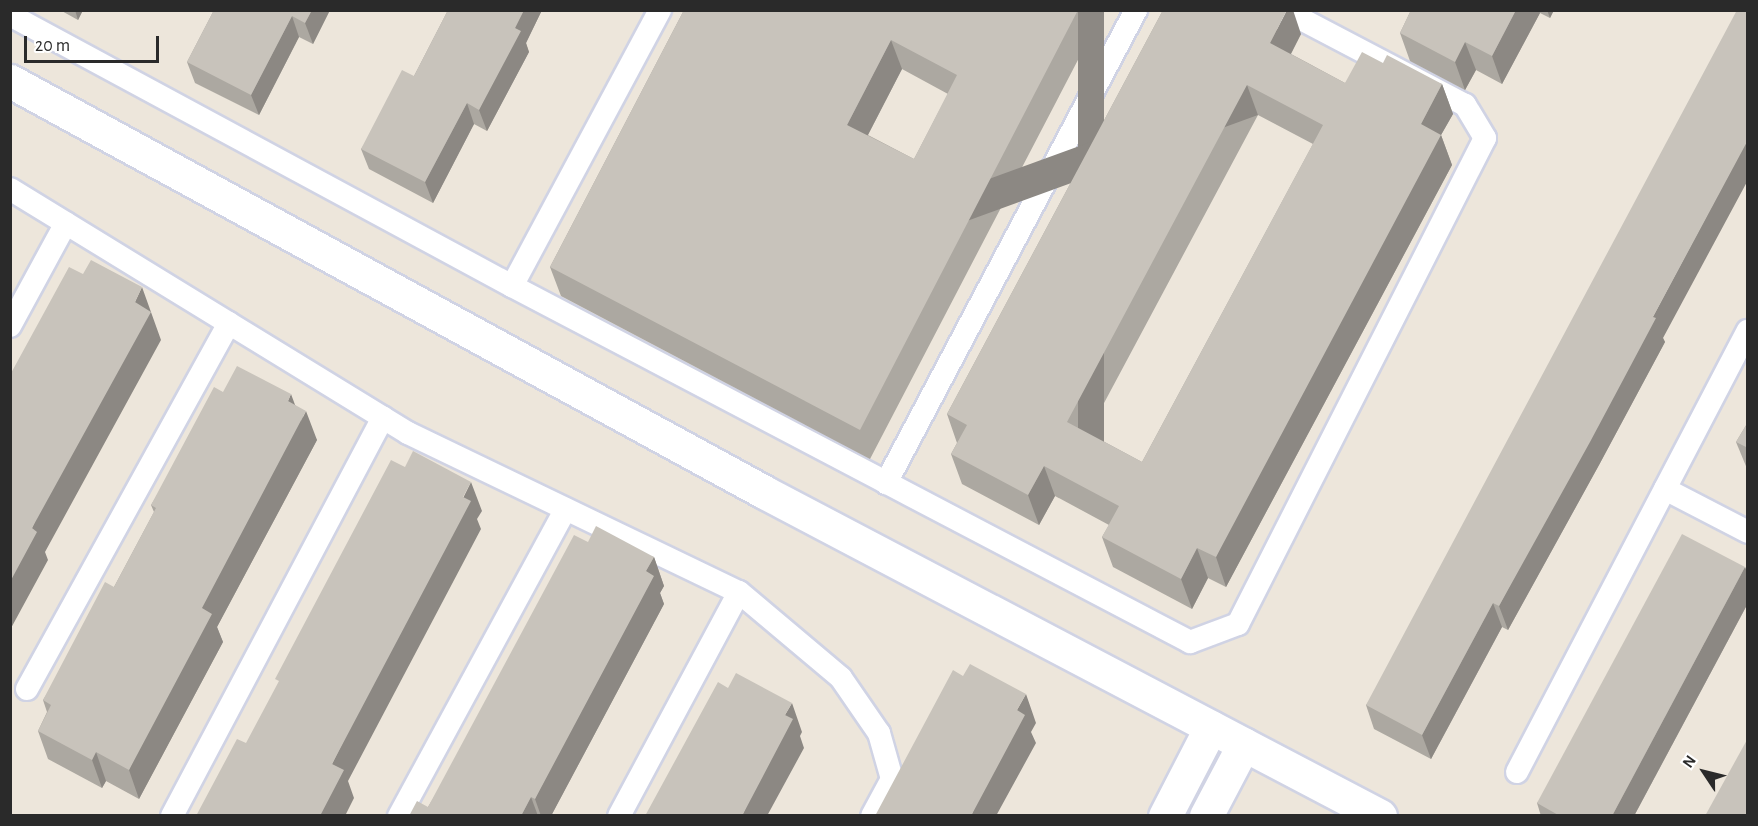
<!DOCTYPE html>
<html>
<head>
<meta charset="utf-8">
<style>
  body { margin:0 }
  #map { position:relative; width:1758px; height:826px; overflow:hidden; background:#ede6db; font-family:"Alegreya Sans",sans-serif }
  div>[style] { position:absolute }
  .roads { filter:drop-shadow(2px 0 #d0d3e4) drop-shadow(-2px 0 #d0d3e4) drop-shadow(0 2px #d0d3e4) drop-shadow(0 -2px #d0d3e4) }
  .lane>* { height:22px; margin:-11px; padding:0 11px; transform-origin:11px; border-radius:11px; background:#fff }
  .street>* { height:33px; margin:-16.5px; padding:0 16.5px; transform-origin:16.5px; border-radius:16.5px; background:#fff }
  .wall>* { inset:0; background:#aca8a1 }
  .shaded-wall>* { inset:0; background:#8c8883; transform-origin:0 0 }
  .building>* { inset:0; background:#c8c3bb }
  span { translate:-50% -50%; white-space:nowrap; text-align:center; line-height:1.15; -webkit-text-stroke:4.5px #fff; paint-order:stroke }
  .frame { position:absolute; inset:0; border:12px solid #2a2a2a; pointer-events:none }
  .north { position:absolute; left:1674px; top:742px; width:60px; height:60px; -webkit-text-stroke:4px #fff; paint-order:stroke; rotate:305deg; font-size:16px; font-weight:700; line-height:24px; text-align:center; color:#2a2a2a }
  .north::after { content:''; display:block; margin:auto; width:21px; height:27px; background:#2a2a2a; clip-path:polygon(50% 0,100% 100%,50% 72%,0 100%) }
  .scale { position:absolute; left:24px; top:36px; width:135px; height:27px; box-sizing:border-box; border:3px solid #2a2a2a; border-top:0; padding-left:8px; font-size:18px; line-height:21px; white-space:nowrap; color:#2a2a2a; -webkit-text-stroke:4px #fff; paint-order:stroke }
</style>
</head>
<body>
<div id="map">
  <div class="roads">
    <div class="lane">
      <i style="left:10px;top:15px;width:570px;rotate:28.36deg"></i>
      <i style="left:512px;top:286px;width:766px;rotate:27.7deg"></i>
      <i style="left:1190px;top:642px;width:51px;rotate:-20.6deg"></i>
      <i style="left:1238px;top:624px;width:545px;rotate:-63.06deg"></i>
      <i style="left:1485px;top:138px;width:39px;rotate:-121deg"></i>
      <i style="left:1465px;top:105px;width:204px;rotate:-152.3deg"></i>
      <i style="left:10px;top:189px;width:467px;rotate:31.5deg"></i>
      <i style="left:408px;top:433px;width:367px;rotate:25.7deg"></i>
      <i style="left:739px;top:592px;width:133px;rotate:40.1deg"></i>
      <i style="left:841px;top:678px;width:67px;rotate:55.4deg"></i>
      <i style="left:879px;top:733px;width:48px;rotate:74.2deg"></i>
      <i style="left:892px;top:779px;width:42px;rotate:118.4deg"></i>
      <i style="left:512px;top:286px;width:313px;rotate:-61.8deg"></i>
      <i style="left:10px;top:326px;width:117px;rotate:-61.5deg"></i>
      <i style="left:886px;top:483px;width:535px;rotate:-62.14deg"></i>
      <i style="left:1665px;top:489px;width:93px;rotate:27.4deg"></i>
      <i style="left:27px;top:689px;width:418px;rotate:-61.1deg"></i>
      <i style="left:1517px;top:772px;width:498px;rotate:-62.4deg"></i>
      <i style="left:172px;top:816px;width:451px;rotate:-62.1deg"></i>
      <i style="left:399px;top:816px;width:349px;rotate:-61.5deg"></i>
      <i style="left:619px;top:816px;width:254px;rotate:-61.8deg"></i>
    </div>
    <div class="street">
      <i style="left:10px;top:81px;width:859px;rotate:28.59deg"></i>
      <i style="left:764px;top:492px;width:696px;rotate:27.74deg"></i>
      <i style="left:1165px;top:816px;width:100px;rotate:-62.7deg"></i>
      <i style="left:1206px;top:816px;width:81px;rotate:-62.2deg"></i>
    </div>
  </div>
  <div class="wall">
    <i style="clip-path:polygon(60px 10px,83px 10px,78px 20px)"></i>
    <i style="clip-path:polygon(214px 10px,330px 10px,313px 44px,299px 37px,259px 115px,195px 83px,187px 62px)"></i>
    <i style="clip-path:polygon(448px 10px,542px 10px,526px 43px,529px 52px,487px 131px,474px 124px,433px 203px,369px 169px,361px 149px,414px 76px)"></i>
    <i style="clip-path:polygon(evenodd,684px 10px,1104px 10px,870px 459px,561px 296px,550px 267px,684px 10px,902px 69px,948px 94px,914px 159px,868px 135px,902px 69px)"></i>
    <i style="clip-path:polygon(evenodd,1163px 10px,1301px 34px,1291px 54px,1345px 83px,1383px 63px,1442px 84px,1453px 114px,1441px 135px,1452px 165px,1226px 587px,1208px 578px,1192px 609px,1113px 567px,1102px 537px,1109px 525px,1055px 496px,1039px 525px,962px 484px,951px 454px,957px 443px,947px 414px,1163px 10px,1258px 115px,1313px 144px,1142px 462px,1088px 433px,1258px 115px)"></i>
    <i style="clip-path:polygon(1411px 10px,1554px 10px,1550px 18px,1540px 13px,1502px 84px,1476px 70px,1465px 90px,1410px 61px,1400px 33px)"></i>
    <i style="clip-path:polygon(1663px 338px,1665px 342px,1599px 465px,1508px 630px,1502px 627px,1431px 759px,1374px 729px,1366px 705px)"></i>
    <i style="clip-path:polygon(223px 392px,295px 405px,317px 440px,217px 627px,223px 642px,139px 799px,106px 781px,102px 788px,48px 759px,38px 731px,47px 712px,43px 700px,114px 587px,154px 512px,151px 505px)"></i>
    <i style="clip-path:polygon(1748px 422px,1748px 471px,1736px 442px)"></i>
    <i style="clip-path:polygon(588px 542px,654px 557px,664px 586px,660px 593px,664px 604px,551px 816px,409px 816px,428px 807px)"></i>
    <i style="clip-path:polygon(1745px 567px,1748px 575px,1748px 603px,1634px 816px,1541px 816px,1537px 803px)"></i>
  </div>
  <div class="shaded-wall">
    <i style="clip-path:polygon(75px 10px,83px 10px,78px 20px)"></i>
    <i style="clip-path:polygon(312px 10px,330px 10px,313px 44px,305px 23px)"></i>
    <i style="clip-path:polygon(524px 10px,542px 10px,526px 43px,529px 52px,487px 131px,479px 110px,515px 28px)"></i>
    <i style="left:1078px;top:10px;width:26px;height:473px"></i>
    <i style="clip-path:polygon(1287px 10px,1293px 10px,1301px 34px,1281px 73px,1270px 43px)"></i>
    <i style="clip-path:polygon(1516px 10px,1539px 10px,1540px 13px,1502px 84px,1492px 56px)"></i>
    <i style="clip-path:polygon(1547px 10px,1554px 10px,1550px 18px)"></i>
    <i style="clip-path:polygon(292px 16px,299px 37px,259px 115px,251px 95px)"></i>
    <i style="clip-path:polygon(891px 40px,902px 69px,858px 154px,847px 125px)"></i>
    <i style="clip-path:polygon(1465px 42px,1476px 70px,1465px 90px,1455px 62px)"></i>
    <i style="clip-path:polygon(1442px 84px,1453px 114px,1441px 135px,1452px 165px,1226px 587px,1216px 557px,1421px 124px)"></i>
    <i style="left:1247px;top:85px;width:32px;height:382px;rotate:70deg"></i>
    <i style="clip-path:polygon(467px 103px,474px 124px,433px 203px,425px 182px)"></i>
    <i style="clip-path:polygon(1747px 140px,1748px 180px,1663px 338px,1665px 342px,1599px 465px,1508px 630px,1499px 606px)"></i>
    <i style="clip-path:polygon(142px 287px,161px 340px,45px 552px,48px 560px,10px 630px,10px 582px,32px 528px,135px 302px)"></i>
    <i style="clip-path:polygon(291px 394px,301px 421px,306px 411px,317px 440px,217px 627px,223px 642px,139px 799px,129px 770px)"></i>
    <i style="clip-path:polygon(1044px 466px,1055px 496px,1039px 525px,1028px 495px)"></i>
    <i style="clip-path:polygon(471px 482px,482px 511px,477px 519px,481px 529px,348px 781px,354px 798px,345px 816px,320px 816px,332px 764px)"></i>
    <i style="clip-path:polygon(1197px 548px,1208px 578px,1192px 609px,1181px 579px)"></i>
    <i style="clip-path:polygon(654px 557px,664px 586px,660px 593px,664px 604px,551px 816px,541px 816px,535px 799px,646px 571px)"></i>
    <i style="clip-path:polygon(1745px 567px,1748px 575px,1748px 603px,1634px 816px,1612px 816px)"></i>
    <i style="clip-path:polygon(1493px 603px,1502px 627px,1431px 759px,1422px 735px)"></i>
    <i style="clip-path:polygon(1026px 694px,1036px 723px,1031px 732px,1036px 743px,996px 816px,971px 816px,1017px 710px)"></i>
    <i style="clip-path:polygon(792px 703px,802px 732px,800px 736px,804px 748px,767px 816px,742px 816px,785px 715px)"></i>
    <i style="clip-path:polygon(96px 752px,106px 781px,102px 788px,92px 760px)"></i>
    <i style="clip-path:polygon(531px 797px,538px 816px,521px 816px)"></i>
  </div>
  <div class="building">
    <i style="clip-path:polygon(214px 10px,312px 10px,305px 23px,292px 16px,251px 95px,187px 62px)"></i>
    <i style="clip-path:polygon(448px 10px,524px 10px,515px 28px,521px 31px,479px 110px,467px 103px,425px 182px,361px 149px,402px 70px,414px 76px)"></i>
    <i style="clip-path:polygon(evenodd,684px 10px,1078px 10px,860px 430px,550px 267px,684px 10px,891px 40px,957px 75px,914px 159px,847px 125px,891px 40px)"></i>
    <i style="clip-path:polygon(evenodd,1163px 10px,1287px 10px,1270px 43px,1345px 83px,1362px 52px,1383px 63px,1387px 55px,1442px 84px,1421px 124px,1441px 135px,1216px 557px,1197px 548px,1181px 579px,1102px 537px,1119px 506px,1044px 466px,1028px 495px,951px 454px,967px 425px,947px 414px,1163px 10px,1247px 85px,1323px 125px,1142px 462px,1067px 422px,1247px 85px)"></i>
    <i style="clip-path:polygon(1411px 10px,1516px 10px,1492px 56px,1465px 42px,1455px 62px,1400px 33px)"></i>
    <i style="clip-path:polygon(1737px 10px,1748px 10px,1748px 140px,1653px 317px,1656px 318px,1590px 442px,1499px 606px,1493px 603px,1422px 735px,1366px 705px)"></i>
    <i style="clip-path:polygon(91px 260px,142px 287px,135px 302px,151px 312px,32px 528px,37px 532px,10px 582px,10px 375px,69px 267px,83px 274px)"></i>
    <i style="clip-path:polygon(237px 366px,291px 394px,288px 401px,306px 411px,202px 608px,212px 614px,129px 770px,96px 752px,92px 760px,38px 731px,51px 705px,43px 700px,105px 582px,114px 587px,156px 508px,151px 505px,214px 387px,223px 392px)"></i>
    <i style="clip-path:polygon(1748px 422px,1748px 448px,1736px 442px)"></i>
    <i style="clip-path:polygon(413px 451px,471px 482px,463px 497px,471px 501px,332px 764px,344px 770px,320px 816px,196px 816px,237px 739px,246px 743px,279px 681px,275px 679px,391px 460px,405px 467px)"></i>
    <i style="clip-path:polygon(596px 526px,654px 557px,646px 571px,654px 576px,535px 799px,531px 797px,521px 816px,409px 816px,417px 801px,428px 807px,574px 535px,588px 542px)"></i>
    <i style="clip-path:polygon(1682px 534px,1745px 567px,1612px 816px,1560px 816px,1537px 803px)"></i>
    <i style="clip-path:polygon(970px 664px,1026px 694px,1017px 710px,1025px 715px,971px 816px,875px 816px,953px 670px,963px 676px)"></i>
    <i style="clip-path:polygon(736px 673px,792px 703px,785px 715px,793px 719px,742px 816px,645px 816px,718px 682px,728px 688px)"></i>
    <i style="clip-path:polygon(1748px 738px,1748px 816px,1705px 816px)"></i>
  </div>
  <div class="frame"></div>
  <div class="north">N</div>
  <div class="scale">20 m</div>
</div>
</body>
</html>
